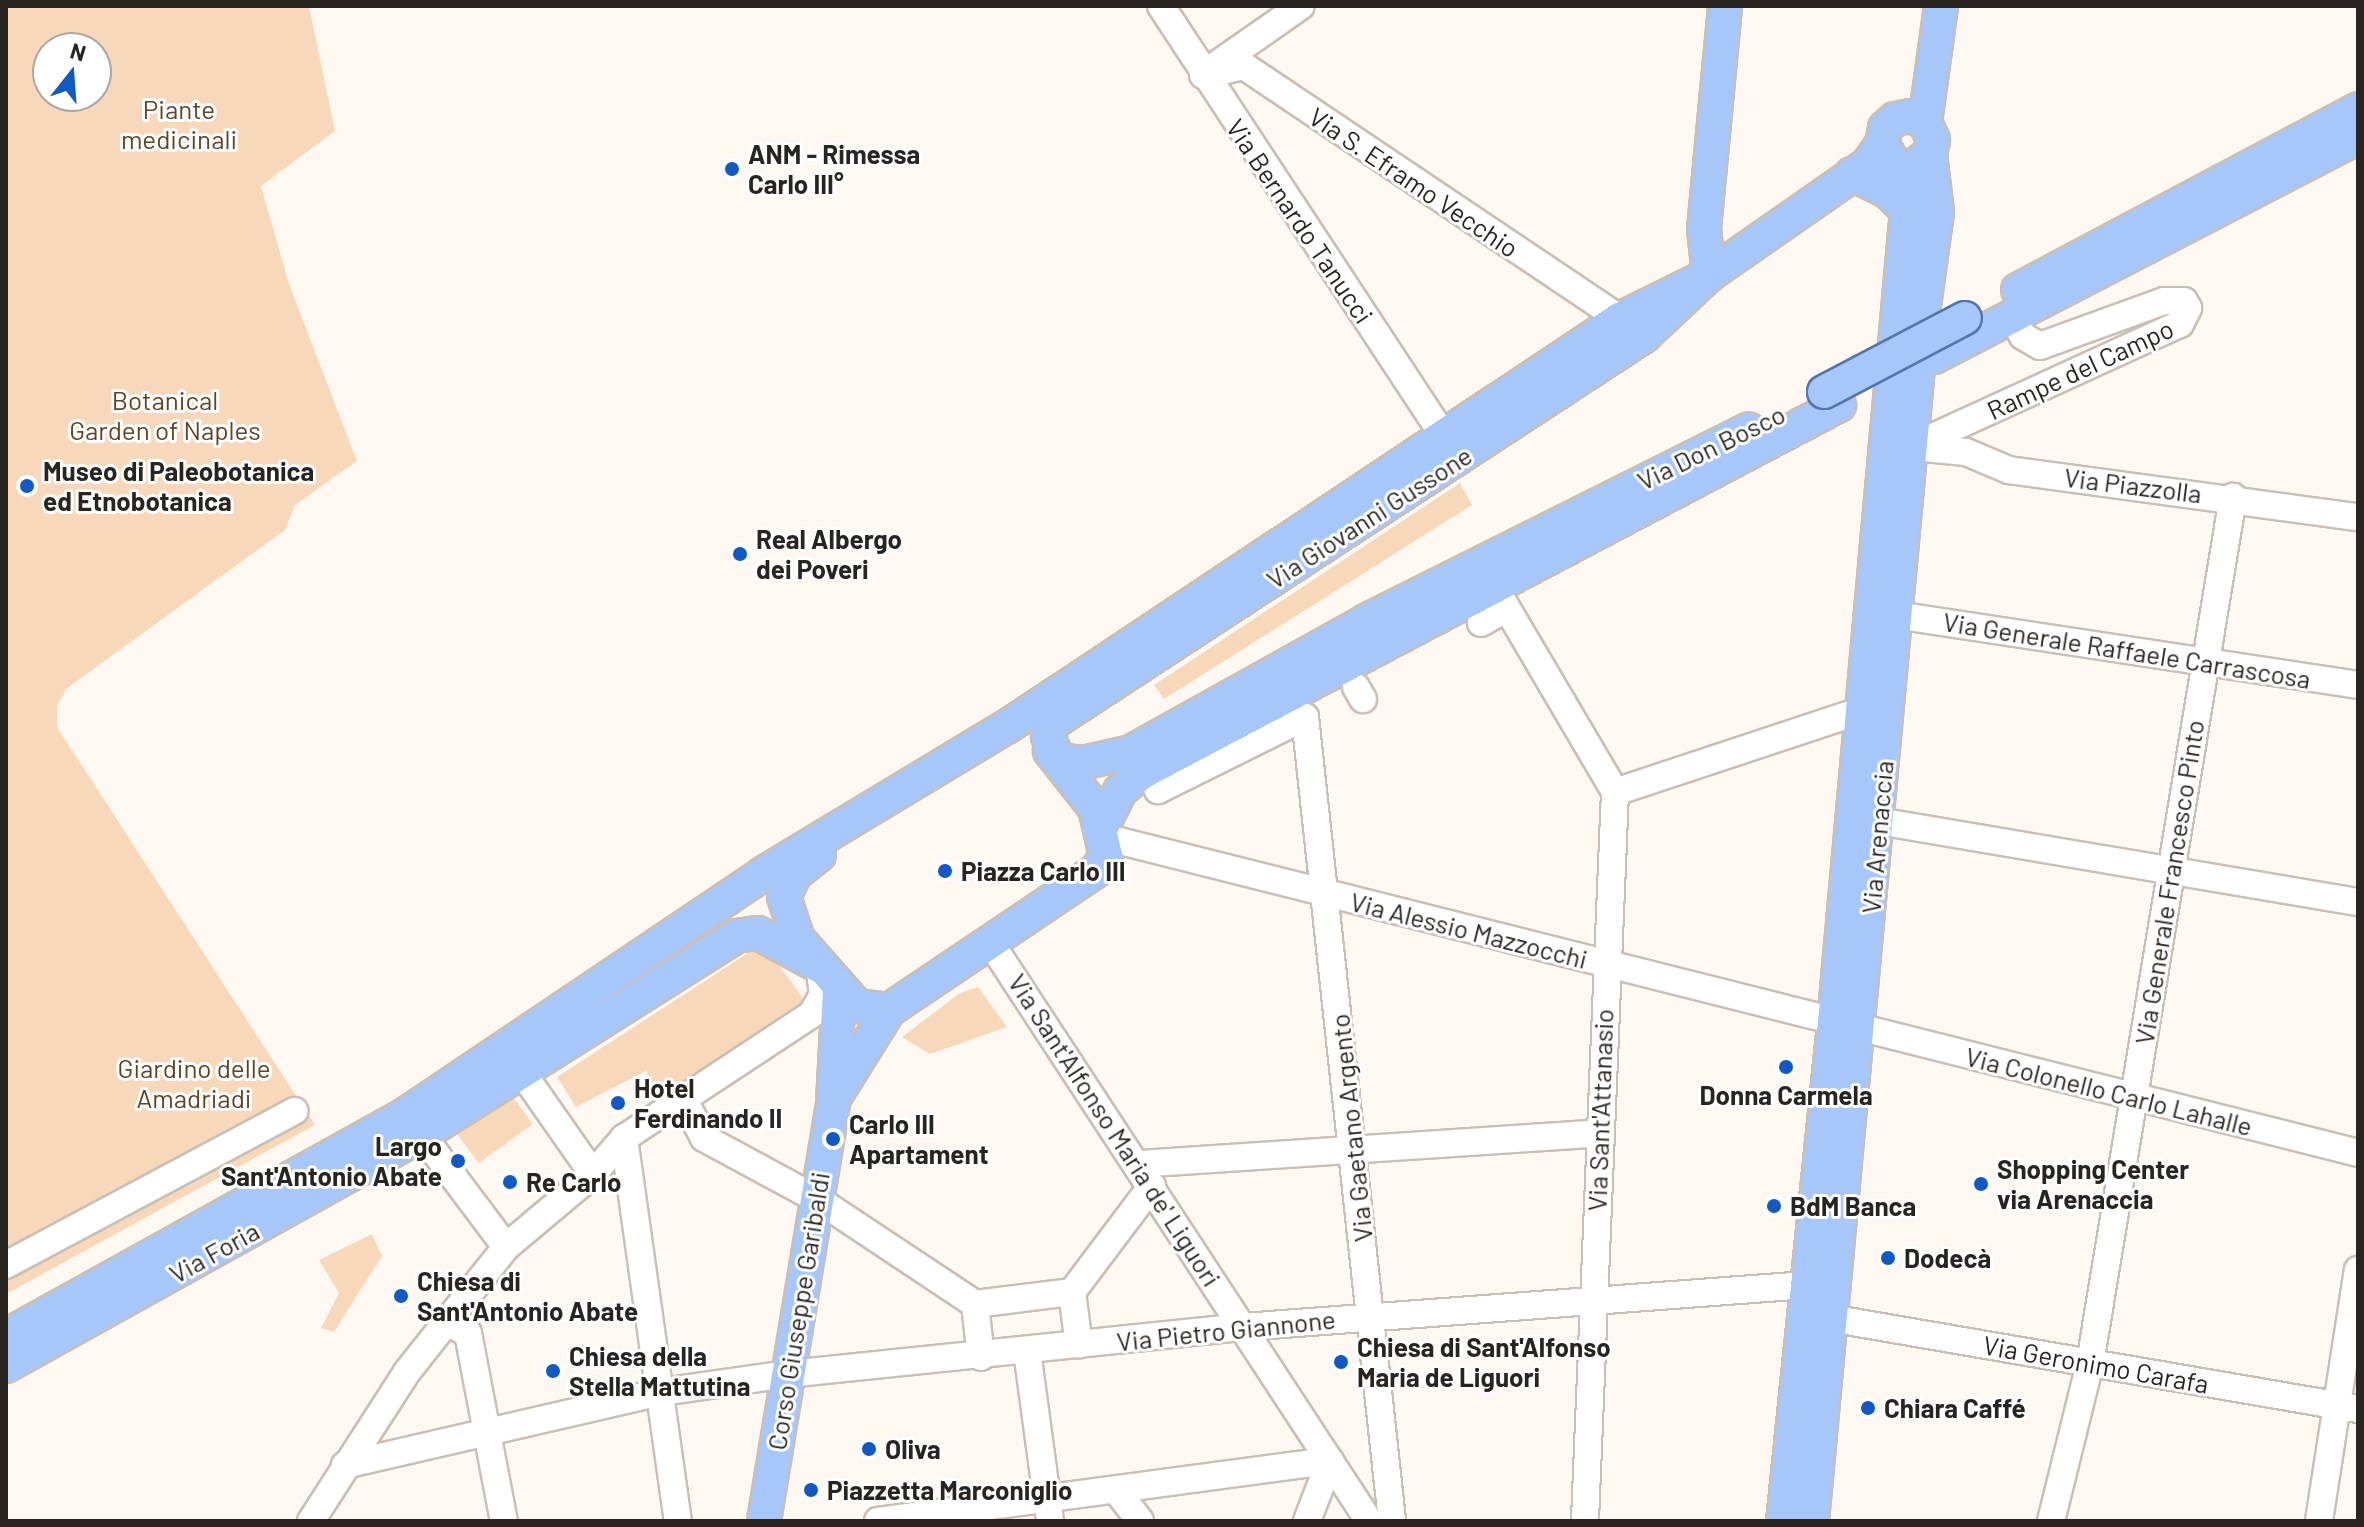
<!DOCTYPE html>
<html>
<head>
<meta charset="utf-8">
<style>
  body { margin:0 }
  #map { position:relative; width:2364px; height:1527px; overflow:hidden; background:#fef8f3; font-family:Barlow,sans-serif }
  div>[style] { position:absolute }
  .green>* { inset:0; background:#f8d8bb; transform-origin:0 0 }
  .roads { filter:drop-shadow(2px 0 #c9bfb7) drop-shadow(-2px 0 #c9bfb7) drop-shadow(0 2px #c9bfb7) drop-shadow(0 -2px #c9bfb7) }
  .minor>* { height:26px; margin:-13px; padding:0 13px; transform-origin:13px; border-radius:13px; background:#fff }
  .major>* { height:32px; margin:-16px; padding:0 16px; transform-origin:16px; border-radius:16px; background:#a7c7fa }
  .bridges { filter:drop-shadow(2px 0 #5576ac) drop-shadow(-2px 0 #5576ac) drop-shadow(0 2px #5576ac) drop-shadow(0 -2px #5576ac) }
  .major-bridge>* { height:32px; margin:-16px; padding:0 16px; transform-origin:16px; border-radius:16px; background:#a7c7fa }
  .dots>* { width:22px; height:22px; translate:-50% -50%; box-sizing:border-box; border:4px solid #fff; border-radius:50% }
  span { translate:-50% -50%; white-space:nowrap; text-align:center; line-height:1.15; -webkit-text-stroke:6px #fff; paint-order:stroke }
  .park-label { font-size:26px; color:#624323 }
  .poi-label { font-size:26px; color:#282521; font-weight:700 }
  .left { translate:0 -50%; text-align:left }
  .right { translate:-100% -50%; text-align:right }
  .street-label { font-size:26px; color:#282521 }
  .frame { position:absolute; inset:0; border:8px solid #282521; pointer-events:none }
  .north { position:absolute; left:32px; top:32px; width:80px; height:80px; box-sizing:border-box; background:#fff; border:2px solid #a9a8a6; border-radius:50%; rotate:17deg; font-size:22px; font-weight:700; line-height:32px; text-align:center; color:#282521 }
  .north::after { content:''; display:block; margin:auto; width:28px; height:36px; background:#1259c4; clip-path:polygon(50% 0,100% 100%,50% 72%,0 100%) }
</style>
</head>
<body>
<div id="map">
  <div class="green">
    <i style="clip-path:polygon(evenodd,6px 6px,309px 6px,335px 131px,261px 186px,289px 284px,357px 461px,295px 505px,285px 530px,66px 689px,57px 706px,57px 727px,315px 1125px,6px 1294px,6px 6px,48px 48px,96px 48px,96px 96px,48px 96px,48px 48px)"></i>
    <i style="clip-path:polygon(1460px 483px,1472px 505px,1164px 699px,1154px 685px)"></i>
    <i style="clip-path:polygon(762px 950px,775px 959px,802px 997px,803px 1007px,660px 1098px,646px 1071px,576px 1107px,557px 1077px,748px 953px)"></i>
    <i style="clip-path:polygon(978px 987px,1007px 1027px,930px 1054px,902px 1037px,960px 993px)"></i>
    <i style="left:511px;top:1094px;width:37px;height:67px;rotate:54deg"></i>
    <i style="clip-path:polygon(372px 1234px,382px 1256px,334px 1332px,321px 1328px,339px 1293px,319px 1260px)"></i>
  </div>
  <div class="roads">
    <div class="minor">
      <i style="left:1161px;top:6px;width:513px;rotate:56.68deg"></i>
      <i style="left:1212px;top:68px;width:108px;rotate:-34.9deg"></i>
      <i style="left:1203px;top:75px;width:42px;rotate:-12.4deg"></i>
      <i style="left:1244px;top:66px;width:453px;rotate:33.9deg"></i>
      <i style="left:1911px;top:447px;width:296px;rotate:-24.6deg"></i>
      <i style="left:2180px;top:324px;width:18px;rotate:-63deg"></i>
      <i style="left:2188px;top:308px;width:8px;rotate:-120deg"></i>
      <i style="left:2184px;top:301px;width:20px;rotate:180deg"></i>
      <i style="left:2164px;top:301px;width:132px;rotate:160.1deg"></i>
      <i style="left:2040px;top:346px;width:20px;rotate:-150deg"></i>
      <i style="left:2023px;top:336px;width:21px;rotate:-121deg"></i>
      <i style="left:1914px;top:447px;width:52px;rotate:5.5deg"></i>
      <i style="left:1966px;top:452px;width:47px;rotate:22.7deg"></i>
      <i style="left:2009px;top:470px;width:352px;rotate:7.7deg"></i>
      <i style="left:1495px;top:588px;width:237px;rotate:59.5deg"></i>
      <i style="left:1615px;top:792px;width:730px;rotate:92.36deg"></i>
      <i style="left:1896px;top:615px;width:467px;rotate:8.6deg"></i>
      <i style="left:1481px;top:623px;width:14px;rotate:-30deg"></i>
      <i style="left:1356px;top:687px;width:14px;rotate:60deg"></i>
      <i style="left:1149px;top:769px;width:23px;rotate:67deg"></i>
      <i style="left:1158px;top:790px;width:164px;rotate:-26.4deg"></i>
      <i style="left:1305px;top:717px;width:809px;rotate:83.82deg"></i>
      <i style="left:1615px;top:792px;width:261px;rotate:-18.3deg"></i>
      <i style="left:1878px;top:821px;width:487px;rotate:9.6deg"></i>
      <i style="left:1104px;top:837px;width:1293px;rotate:14.14deg"></i>
      <i style="left:990px;top:942px;width:692px;rotate:56.79deg"></i>
      <i style="left:521px;top:1071px;width:126px;rotate:55deg"></i>
      <i style="left:683px;top:1098px;width:45px;rotate:62.3deg"></i>
      <i style="left:704px;top:1138px;width:128px;rotate:28.4deg"></i>
      <i style="left:817px;top:1199px;width:190px;rotate:33.6deg"></i>
      <i style="left:410px;top:1119px;width:160px;rotate:53.1deg"></i>
      <i style="left:624px;top:1138px;width:387px;rotate:82deg"></i>
      <i style="left:1138px;top:1164px;width:462px;rotate:-3.8deg"></i>
      <i style="left:6px;top:1265px;width:327px;rotate:-28.1deg"></i>
      <i style="left:1072px;top:1292px;width:133px;rotate:-53deg"></i>
      <i style="left:1835px;top:1319px;width:531px;rotate:9.76deg"></i>
      <i style="left:445px;top:1321px;width:26px;rotate:28deg"></i>
      <i style="left:468px;top:1333px;width:191px;rotate:79.2deg"></i>
      <i style="left:1027px;top:1351px;width:172px;rotate:82.3deg"></i>
      <i style="left:981px;top:1357px;width:53px;rotate:-96.5deg"></i>
      <i style="left:975px;top:1304px;width:98px;rotate:-7.1deg"></i>
      <i style="left:1072px;top:1292px;width:53px;rotate:82.5deg"></i>
      <i style="left:345px;top:1465px;width:324px;rotate:-13deg"></i>
      <i style="left:661px;top:1392px;width:128px;rotate:-8.1deg"></i>
      <i style="left:788px;top:1374px;width:457px;rotate:-5.9deg"></i>
      <i style="left:1243px;top:1327px;width:566px;rotate:-4.26deg"></i>
      <i style="left:1116px;top:1490px;width:39px;rotate:52deg"></i>
      <i style="left:311px;top:1521px;width:177px;rotate:-57.2deg"></i>
      <i style="left:407px;top:1372px;width:159px;rotate:-51.6deg"></i>
      <i style="left:506px;top:1247px;width:114px;rotate:-40deg"></i>
      <i style="left:593px;top:1174px;width:48px;rotate:-49.3deg"></i>
      <i style="left:624px;top:1138px;width:225px;rotate:-33.4deg"></i>
      <i style="left:812px;top:1014px;width:23px;rotate:-61deg"></i>
      <i style="left:823px;top:994px;width:28px;rotate:-98deg"></i>
      <i style="left:878px;top:1521px;width:456px;rotate:-7.6deg"></i>
      <i style="left:1307px;top:1521px;width:64px;rotate:-69deg"></i>
      <i style="left:2051px;top:1521px;width:163px;rotate:-76.1deg"></i>
      <i style="left:2090px;top:1363px;width:878px;rotate:-80.62deg"></i>
      <i style="left:2319px;top:1521px;width:254px;rotate:-81.2deg"></i>
    </div>
    <div class="major">
      <i style="left:1925px;top:122px;width:117px;rotate:-82.1deg"></i>
      <i style="left:1893px;top:162px;width:21px;rotate:-121deg"></i>
      <i style="left:1882px;top:144px;width:16px;rotate:-79deg"></i>
      <i style="left:1885px;top:128px;width:13px;rotate:-42deg"></i>
      <i style="left:1895px;top:119px;width:15px;rotate:-11deg"></i>
      <i style="left:1910px;top:116px;width:16px;rotate:22deg"></i>
      <i style="left:1925px;top:122px;width:20px;rotate:66deg"></i>
      <i style="left:1933px;top:140px;width:14px;rotate:102deg"></i>
      <i style="left:1930px;top:154px;width:19px;rotate:144deg"></i>
      <i style="left:1852px;top:174px;width:39px;rotate:26deg"></i>
      <i style="left:1887px;top:191px;width:30px;rotate:44deg"></i>
      <i style="left:1709px;top:275px;width:46px;rotate:-96.2deg"></i>
      <i style="left:1704px;top:229px;width:224px;rotate:-84.6deg"></i>
      <i style="left:2018px;top:290px;width:385px;rotate:-28deg"></i>
      <i style="left:1934px;top:357px;width:478px;rotate:-27.4deg"></i>
      <i style="left:1058px;top:760px;width:26px;rotate:-113deg"></i>
      <i style="left:1048px;top:736px;width:15px;rotate:-67deg"></i>
      <i style="left:1054px;top:722px;width:705px;rotate:-33.19deg"></i>
      <i style="left:1644px;top:336px;width:89px;rotate:-43.2deg"></i>
      <i style="left:1709px;top:275px;width:194px;rotate:-34.9deg"></i>
      <i style="left:1868px;top:164px;width:24px;rotate:-55deg"></i>
      <i style="left:1058px;top:760px;width:24px;rotate:7deg"></i>
      <i style="left:1082px;top:763px;width:50px;rotate:-12.7deg"></i>
      <i style="left:1131px;top:752px;width:269px;rotate:-29.1deg"></i>
      <i style="left:1366px;top:621px;width:428px;rotate:-26.6deg"></i>
      <i style="left:1102px;top:827px;width:40px;rotate:-63.4deg"></i>
      <i style="left:1120px;top:791px;width:30px;rotate:-40deg"></i>
      <i style="left:1143px;top:772px;width:787px;rotate:-27.8deg"></i>
      <i style="left:819px;top:855px;width:31px;rotate:142deg"></i>
      <i style="left:795px;top:874px;width:25px;rotate:116deg"></i>
      <i style="left:784px;top:897px;width:44px;rotate:71.6deg"></i>
      <i style="left:798px;top:939px;width:89px;rotate:48.6deg"></i>
      <i style="left:857px;top:1006px;width:32px;rotate:7deg"></i>
      <i style="left:889px;top:1010px;width:251px;rotate:-33.9deg"></i>
      <i style="left:1097px;top:870px;width:17px;rotate:-57deg"></i>
      <i style="left:1106px;top:856px;width:49px;rotate:-102.9deg"></i>
      <i style="left:1095px;top:808px;width:73px;rotate:-128.3deg"></i>
      <i style="left:836px;top:1095px;width:100px;rotate:-58.1deg"></i>
      <i style="left:6px;top:1336px;width:457px;rotate:-29deg"></i>
      <i style="left:406px;top:1114px;width:432px;rotate:-33.9deg"></i>
      <i style="left:764px;top:873px;width:285px;rotate:-31.1deg"></i>
      <i style="left:1008px;top:726px;width:735px;rotate:-33.63deg"></i>
      <i style="left:1620px;top:319px;width:99px;rotate:-26.3deg"></i>
      <i style="left:6px;top:1366px;width:474px;rotate:-29.1deg"></i>
      <i style="left:420px;top:1136px;width:374px;rotate:-32.3deg"></i>
      <i style="left:736px;top:936px;width:22px;rotate:-8deg"></i>
      <i style="left:758px;top:933px;width:69px;rotate:28.4deg"></i>
      <i style="left:764px;top:1521px;width:425px;rotate:-80.6deg"></i>
      <i style="left:833px;top:1102px;width:112px;rotate:-86.9deg"></i>
      <i style="left:1783px;top:1521px;width:501px;rotate:-84.15deg"></i>
      <i style="left:1834px;top:1023px;width:860px;rotate:-84.87deg"></i>
      <i style="left:1812px;top:1521px;width:1213px;rotate:-84.75deg"></i>
      <i style="left:1923px;top:313px;width:102px;rotate:-82.1deg"></i>
      <i style="left:1937px;top:212px;width:58px;rotate:-96.9deg"></i>
    </div>
  </div>
  <div class="bridges">
    <div class="major-bridge">
      <i style="left:1824px;top:392px;width:159px;rotate:-27.7deg"></i>
    </div>
  </div>
  <div class="dots">
    <i style="left:732px;top:169px;background:#1259c4"></i>
    <i style="left:27px;top:486px;background:#1259c4"></i>
    <i style="left:740px;top:554px;background:#1259c4"></i>
    <i style="left:945px;top:871px;background:#1259c4"></i>
    <i style="left:1786px;top:1067px;background:#1259c4"></i>
    <i style="left:618px;top:1103px;background:#1259c4"></i>
    <i style="left:833px;top:1139px;background:#1259c4"></i>
    <i style="left:458px;top:1161px;background:#1259c4"></i>
    <i style="left:510px;top:1182px;background:#1259c4"></i>
    <i style="left:1981px;top:1184px;background:#1259c4"></i>
    <i style="left:1774px;top:1206px;background:#1259c4"></i>
    <i style="left:1888px;top:1258px;background:#1259c4"></i>
    <i style="left:401px;top:1296px;background:#1259c4"></i>
    <i style="left:1341px;top:1362px;background:#1259c4"></i>
    <i style="left:553px;top:1371px;background:#1259c4"></i>
    <i style="left:1868px;top:1408px;background:#1259c4"></i>
    <i style="left:869px;top:1449px;background:#1259c4"></i>
    <i style="left:811px;top:1490px;background:#1259c4"></i>
  </div>
  <div class="park-label">
    <span style="left:179px;top:124px">Piante<br>medicinali</span>
    <span style="left:165px;top:415px">Botanical<br>Garden of Naples</span>
    <span style="left:194px;top:1083px">Giardino delle<br>Amadriadi</span>
  </div>
  <div class="poi-label">
    <span class="left" style="left:748px;top:169px">ANM - Rimessa<br>Carlo III°</span>
    <span class="left" style="left:43px;top:486px">Museo di Paleobotanica<br>ed Etnobotanica</span>
    <span class="left" style="left:756px;top:554px">Real Albergo<br>dei Poveri</span>
    <span class="left" style="left:961px;top:871px">Piazza Carlo III</span>
    <span class="left" style="left:634px;top:1103px">Hotel<br>Ferdinando II</span>
    <span style="left:1786px;top:1095px">Donna Carmela</span>
    <span class="left" style="left:849px;top:1139px">Carlo III<br>Apartament</span>
    <span class="right" style="left:442px;top:1161px">Largo<br>Sant'Antonio Abate</span>
    <span class="left" style="left:1997px;top:1184px">Shopping Center<br>via Arenaccia</span>
    <span class="left" style="left:526px;top:1182px">Re Carlo</span>
    <span class="left" style="left:1790px;top:1206px">BdM Banca</span>
    <span class="left" style="left:1904px;top:1258px">Dodecà</span>
    <span class="left" style="left:417px;top:1296px">Chiesa di<br>Sant'Antonio Abate</span>
    <span class="left" style="left:1357px;top:1362px">Chiesa di Sant'Alfonso<br>Maria de Liguori</span>
    <span class="left" style="left:569px;top:1371px">Chiesa della<br>Stella Mattutina</span>
    <span class="left" style="left:1884px;top:1408px">Chiara Caffé</span>
    <span class="left" style="left:885px;top:1449px">Oliva</span>
    <span class="left" style="left:827px;top:1490px">Piazzetta Marconiglio</span>
  </div>
  <div class="street-label">
    <span style="left:1414px;top:182px;rotate:34deg">Via S. Eframo Vecchio</span>
    <span style="left:1300px;top:221px;rotate:56deg">Via Bernardo Tanucci</span>
    <span style="left:2080px;top:369px;rotate:-25deg">Rampe del Campo</span>
    <span style="left:1711px;top:447px;rotate:-26deg">Via Don Bosco</span>
    <span style="left:2133px;top:485px;rotate:7deg">Via Piazzolla</span>
    <span style="left:1369px;top:517px;rotate:-33deg">Via Giovanni Gussone</span>
    <span style="left:2127px;top:650px;rotate:9deg">Via Generale Raffaele Carrascosa</span>
    <span style="left:1877px;top:837px;rotate:-85deg">Via Arenaccia</span>
    <span style="left:2169px;top:882px;rotate:-81deg">Via Generale Francesco Pinto</span>
    <span style="left:1469px;top:930px;rotate:14deg">Via Alessio Mazzocchi</span>
    <span style="left:2109px;top:1091px;rotate:14deg">Via Colonello Carlo Lahalle</span>
    <span style="left:1600px;top:1110px;rotate:-88deg">Via Sant'Attanasio</span>
    <span style="left:1351px;top:1128px;rotate:-96deg">Via Gaetano Argento</span>
    <span style="left:1115px;top:1130px;rotate:57deg">Via Sant'Alfonso Maria de' Liguori</span>
    <span style="left:214px;top:1252px;rotate:-29deg">Via Foria</span>
    <span style="left:798px;top:1311px;rotate:-81deg">Corso Giuseppe Garibaldi</span>
    <span style="left:1226px;top:1330px;rotate:-6deg">Via Pietro Giannone</span>
    <span style="left:2096px;top:1364px;rotate:10deg">Via Geronimo Carafa</span>
  </div>
  <div class="frame"></div>
  <div class="north">N</div>
</div>
</body>
</html>
